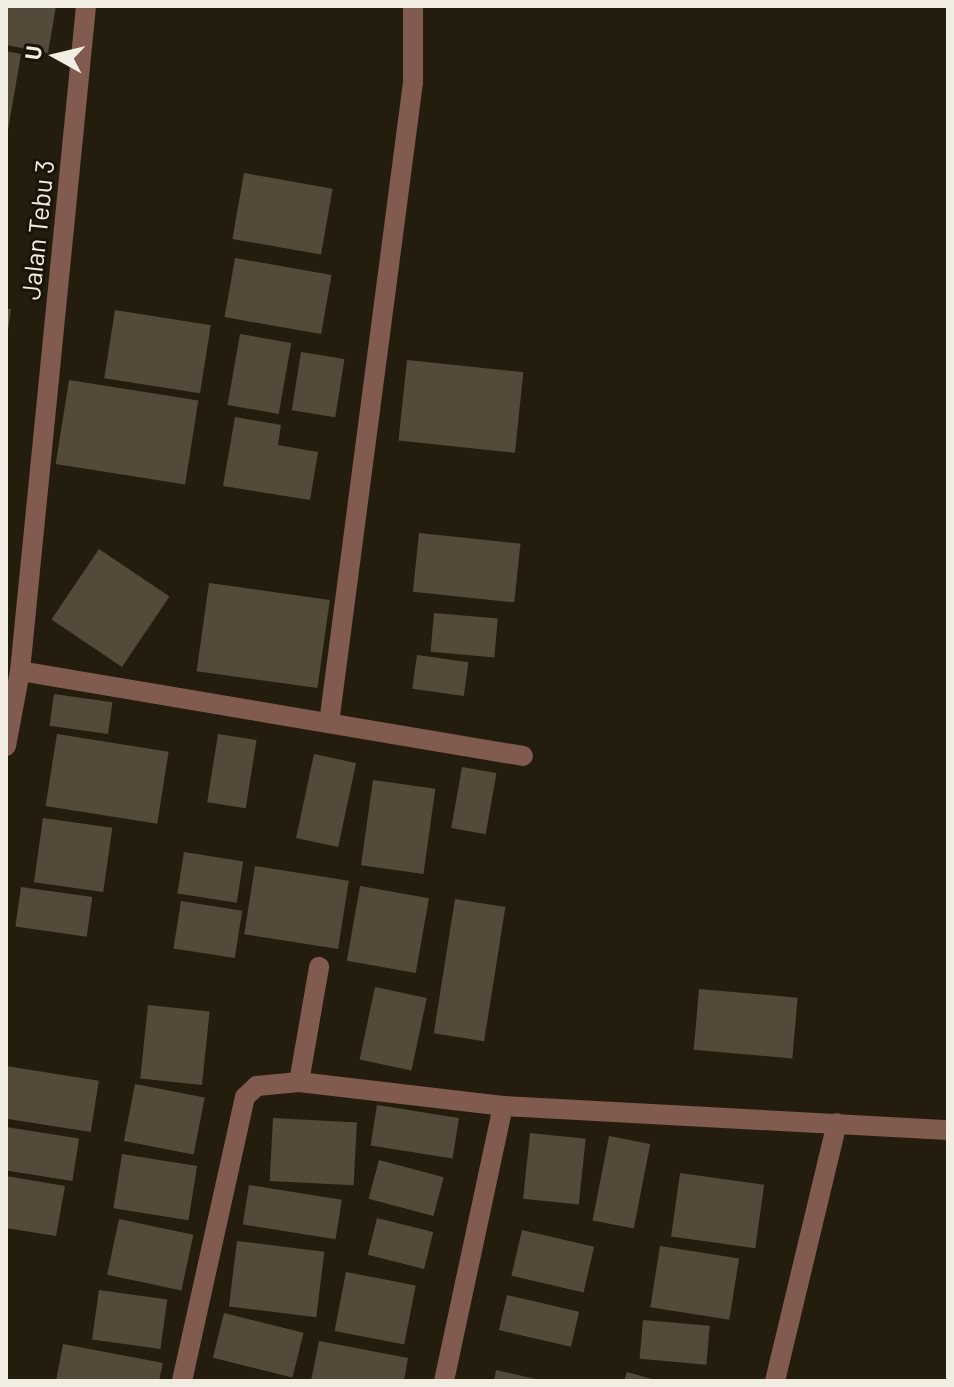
<!DOCTYPE html>
<html>
<head>
<meta charset="utf-8">
<style>
  body { margin:0 }
  #map { position:relative; width:954px; height:1387px; overflow:hidden; background:#241c0d; font-family:Barlow,sans-serif }
  div>[style] { position:absolute }
  .building>* { inset:0; background:#544a39; transform-origin:0 0 }
  .minor>* { height:20px; margin:-10px; padding:0 10px; transform-origin:10px; border-radius:10px; background:#815a50 }
  span { translate:-50% -50%; white-space:nowrap; text-align:center; line-height:1.15; -webkit-text-stroke:6px #1b1305; paint-order:stroke }
  .street-label { font-size:26px; color:#f2ede3 }
  .frame { position:absolute; inset:0; border:8px solid #f2ede3; pointer-events:none }
  .north { position:absolute; left:16px; top:16px; width:80px; height:80px; -webkit-text-stroke:6px #1b1305; paint-order:stroke; rotate:278deg; font-size:22px; font-weight:700; line-height:32px; text-align:center; color:#f2ede3 }
  .north::after { content:''; display:block; margin:auto; width:28px; height:36px; background:#f2ede3; clip-path:polygon(50% 0,100% 100%,50% 72%,0 100%) }
</style>
</head>
<body>
<div id="map">
  <div class="building">
    <i style="clip-path:polygon(6px 6px,56px 6px,48px 53px,6px 45px)"></i>
    <i style="clip-path:polygon(6px 51px,21px 54px,8px 130px,6px 129px)"></i>
    <i style="left:244px;top:173px;width:90px;height:67px;rotate:10deg"></i>
    <i style="left:235px;top:258px;width:98px;height:60px;rotate:10deg"></i>
    <i style="clip-path:polygon(6px 309px,11px 309px,8px 330px,6px 329px)"></i>
    <i style="left:115px;top:310px;width:97px;height:69px;rotate:9deg"></i>
    <i style="left:240px;top:334px;width:52px;height:72px;rotate:10deg"></i>
    <i style="left:301px;top:352px;width:44px;height:59px;rotate:9deg"></i>
    <i style="left:407px;top:360px;width:117px;height:81px;rotate:6deg"></i>
    <i style="left:69px;top:380px;width:131px;height:85px;rotate:9deg"></i>
    <i style="clip-path:polygon(235px 417px,281px 425px,278px 445px,318px 452px,310px 500px,223px 486px)"></i>
    <i style="left:419px;top:533px;width:102px;height:59px;rotate:6deg"></i>
    <i style="left:99px;top:549px;width:85px;height:85px;rotate:34deg"></i>
    <i style="left:209px;top:583px;width:122px;height:89px;rotate:8deg"></i>
    <i style="left:434px;top:613px;width:64px;height:39px;rotate:5deg"></i>
    <i style="left:417px;top:655px;width:52px;height:34px;rotate:8deg"></i>
    <i style="left:54px;top:694px;width:59px;height:32px;rotate:8deg"></i>
    <i style="left:57px;top:734px;width:113px;height:73px;rotate:9deg"></i>
    <i style="left:218px;top:734px;width:39px;height:69px;rotate:9deg"></i>
    <i style="left:314px;top:754px;width:43px;height:86px;rotate:12deg"></i>
    <i style="left:462px;top:767px;width:35px;height:62px;rotate:10deg"></i>
    <i style="left:373px;top:780px;width:63px;height:86px;rotate:8deg"></i>
    <i style="left:43px;top:818px;width:70px;height:65px;rotate:8deg"></i>
    <i style="left:184px;top:852px;width:60px;height:42px;rotate:9deg"></i>
    <i style="left:255px;top:866px;width:95px;height:69px;rotate:9deg"></i>
    <i style="left:360px;top:886px;width:70px;height:76px;rotate:10deg"></i>
    <i style="left:21px;top:887px;width:72px;height:40px;rotate:8deg"></i>
    <i style="left:455px;top:899px;width:51px;height:136px;rotate:9deg"></i>
    <i style="left:181px;top:901px;width:62px;height:48px;rotate:9deg"></i>
    <i style="left:375px;top:987px;width:53px;height:74px;rotate:12deg"></i>
    <i style="left:699px;top:989px;width:99px;height:61px;rotate:5deg"></i>
    <i style="left:148px;top:1005px;width:62px;height:74px;rotate:6deg"></i>
    <i style="left:6px;top:1066px;width:94px;height:52px;rotate:9deg"></i>
    <i style="left:135px;top:1084px;width:71px;height:58px;rotate:11deg"></i>
    <i style="left:377px;top:1105px;width:83px;height:41px;rotate:9deg"></i>
    <i style="left:273px;top:1118px;width:84px;height:63px;rotate:3deg"></i>
    <i style="left:6px;top:1127px;width:74px;height:43px;rotate:9deg"></i>
    <i style="left:530px;top:1133px;width:56px;height:66px;rotate:6deg"></i>
    <i style="left:609px;top:1136px;width:42px;height:86px;rotate:11deg"></i>
    <i style="left:122px;top:1154px;width:76px;height:55px;rotate:9deg"></i>
    <i style="left:379px;top:1160px;width:67px;height:40px;rotate:15deg"></i>
    <i style="left:680px;top:1173px;width:85px;height:64px;rotate:8deg"></i>
    <i style="clip-path:polygon(6px 1176px,65px 1186px,56px 1236px,6px 1228px)"></i>
    <i style="left:249px;top:1185px;width:94px;height:40px;rotate:9deg"></i>
    <i style="left:377px;top:1218px;width:58px;height:38px;rotate:14deg"></i>
    <i style="left:119px;top:1219px;width:76px;height:57px;rotate:12deg"></i>
    <i style="left:522px;top:1230px;width:74px;height:47px;rotate:13deg"></i>
    <i style="left:237px;top:1241px;width:88px;height:66px;rotate:7deg"></i>
    <i style="left:660px;top:1246px;width:80px;height:62px;rotate:9deg"></i>
    <i style="left:346px;top:1272px;width:71px;height:60px;rotate:11deg"></i>
    <i style="left:99px;top:1290px;width:69px;height:50px;rotate:8deg"></i>
    <i style="left:507px;top:1295px;width:74px;height:36px;rotate:13deg"></i>
    <i style="left:224px;top:1313px;width:82px;height:46px;rotate:14deg"></i>
    <i style="left:643px;top:1320px;width:67px;height:39px;rotate:5deg"></i>
    <i style="clip-path:polygon(319px 1341px,408px 1358px,404px 1381px,311px 1381px)"></i>
    <i style="clip-path:polygon(63px 1344px,163px 1363px,159px 1381px,56px 1381px)"></i>
    <i style="clip-path:polygon(496px 1370px,540px 1380px,539px 1381px,494px 1381px)"></i>
    <i style="clip-path:polygon(627px 1372px,655px 1380px,654px 1381px,624px 1381px)"></i>
  </div>
  <div class="minor">
    <i style="left:20px;top:671px;width:510px;rotate:9.59deg"></i>
    <i style="left:329px;top:723px;width:646px;rotate:-82.53deg"></i>
    <i style="left:413px;top:82px;width:76px;rotate:-90deg"></i>
    <i style="left:6px;top:746px;width:76px;rotate:-79.4deg"></i>
    <i style="left:20px;top:671px;width:668px;rotate:-84.33deg"></i>
    <i style="left:299px;top:1082px;width:117px;rotate:-80.1deg"></i>
    <i style="left:182px;top:1381px;width:291px;rotate:-77.5deg"></i>
    <i style="left:245px;top:1097px;width:16px;rotate:-43deg"></i>
    <i style="left:257px;top:1086px;width:42px;rotate:-5.4deg"></i>
    <i style="left:299px;top:1082px;width:205px;rotate:6.7deg"></i>
    <i style="left:503px;top:1106px;width:446px;rotate:3.1deg"></i>
    <i style="left:444px;top:1381px;width:281px;rotate:-77.9deg"></i>
    <i style="left:775px;top:1381px;width:265px;rotate:-76.5deg"></i>
  </div>
  <div class="street-label">
    <span style="left:37px;top:230px;rotate:-84deg">Jalan Tebu 3</span>
  </div>
  <div class="frame"></div>
  <div class="north">U</div>
</div>
</body>
</html>
